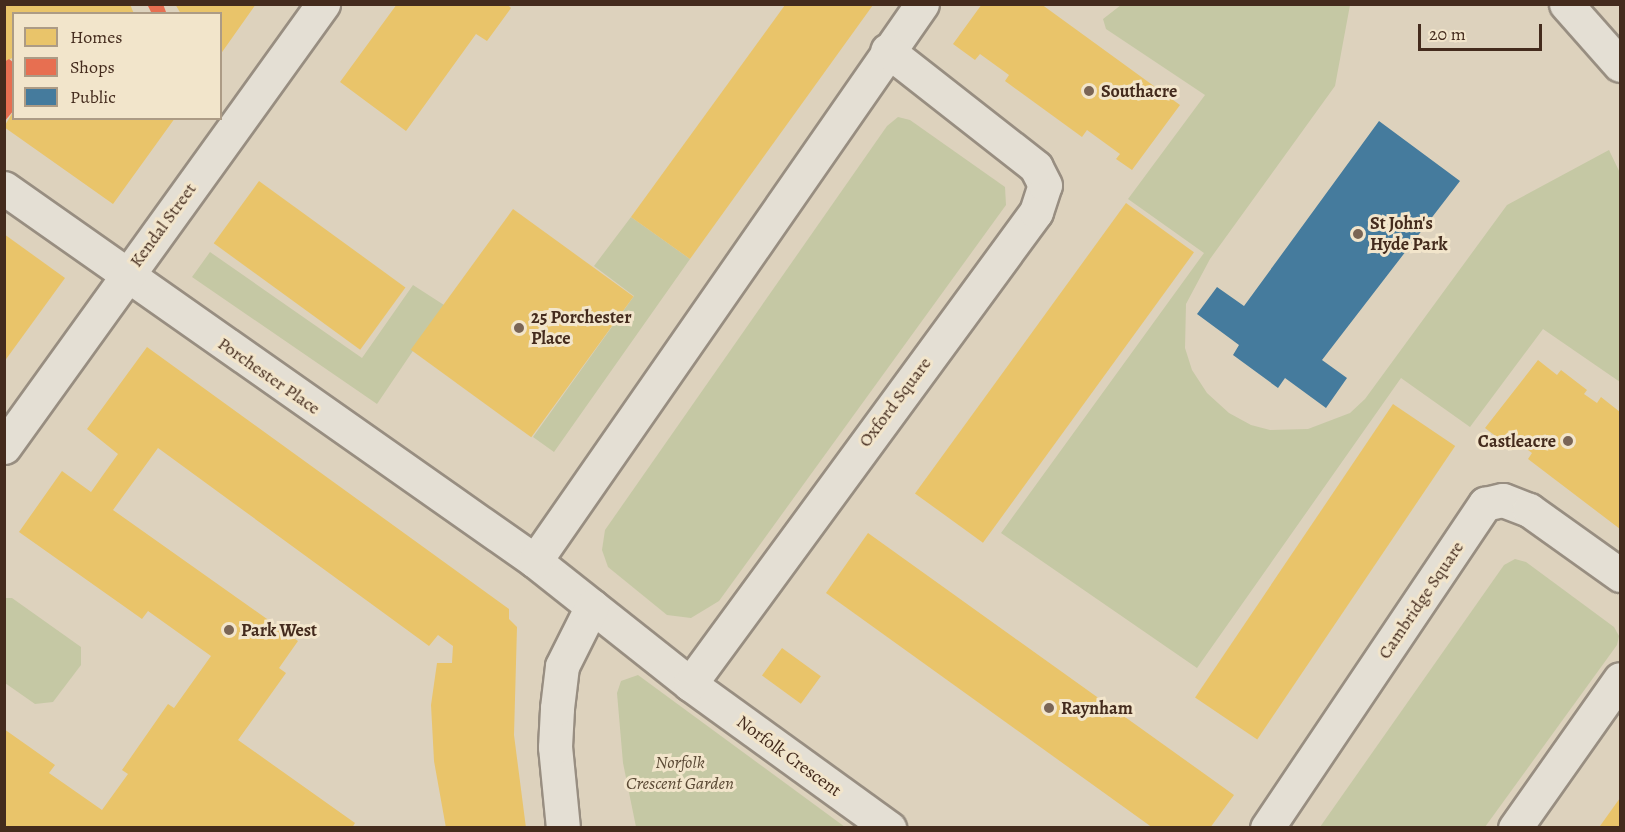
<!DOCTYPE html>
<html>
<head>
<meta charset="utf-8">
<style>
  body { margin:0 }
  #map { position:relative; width:1625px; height:832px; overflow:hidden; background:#ddd2bd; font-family:Alegreya,serif }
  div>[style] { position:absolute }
  .green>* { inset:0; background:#c5c8a4 }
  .homes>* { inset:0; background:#e9c46a; transform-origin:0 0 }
  .shops>* { inset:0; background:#e76f51 }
  .public>* { inset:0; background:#457b9d }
  .roads { filter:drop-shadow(2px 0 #988e81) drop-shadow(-2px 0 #988e81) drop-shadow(0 2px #988e81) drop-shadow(0 -2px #988e81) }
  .minor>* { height:33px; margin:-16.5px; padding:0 16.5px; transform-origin:16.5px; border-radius:16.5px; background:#e4dfd4 }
  .dots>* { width:16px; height:16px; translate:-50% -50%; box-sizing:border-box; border:3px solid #f2e5cb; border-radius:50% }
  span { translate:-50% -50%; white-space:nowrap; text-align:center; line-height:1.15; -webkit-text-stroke:6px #f2e5cb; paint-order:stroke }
  .poi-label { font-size:18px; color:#442b1d; font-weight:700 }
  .left { translate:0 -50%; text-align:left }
  .right { translate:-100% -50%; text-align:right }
  .street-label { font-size:18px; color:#442b1d }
  .park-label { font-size:18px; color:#5a4934; font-style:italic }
  .frame { position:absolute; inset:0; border:6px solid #442b1d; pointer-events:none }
  .legend { position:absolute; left:12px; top:12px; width:210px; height:108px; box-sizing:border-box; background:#f2e5cb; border:2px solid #ac9b85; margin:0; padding:8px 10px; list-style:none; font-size:18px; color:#442b1d }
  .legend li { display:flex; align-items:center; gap:12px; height:30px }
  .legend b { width:30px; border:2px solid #ac9b85 }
  .scale { position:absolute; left:1418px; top:24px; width:124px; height:27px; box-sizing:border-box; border:3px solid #442b1d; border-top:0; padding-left:8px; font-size:18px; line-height:21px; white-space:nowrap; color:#442b1d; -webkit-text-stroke:4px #f2e5cb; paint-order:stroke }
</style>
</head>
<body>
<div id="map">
  <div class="green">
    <i style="clip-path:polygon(1121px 5px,1350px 5px,1335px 86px,1210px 259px,1186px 304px,1185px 348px,1192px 370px,1207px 393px,1229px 413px,1251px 425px,1270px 430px,1308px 429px,1350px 413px,1365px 399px,1507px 205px,1609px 150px,1620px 173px,1620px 382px,1543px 329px,1470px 427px,1401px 378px,1197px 668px,1001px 533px,1204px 253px,1128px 199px,1205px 95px,1106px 29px,1103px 19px)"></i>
    <i style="clip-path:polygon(898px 117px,910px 120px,1005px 187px,1006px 205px,719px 601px,691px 618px,667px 615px,608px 567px,602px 550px,605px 530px,887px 126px)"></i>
    <i style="clip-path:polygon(631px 217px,690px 259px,554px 452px,533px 437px,634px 296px,594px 266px)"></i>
    <i style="clip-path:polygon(210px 252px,362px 358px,413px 285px,444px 305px,377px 404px,192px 277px)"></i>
    <i style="clip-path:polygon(1515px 559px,1526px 562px,1614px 627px,1619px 636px,1617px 645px,1485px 827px,1320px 827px,1504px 565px)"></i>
    <i style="clip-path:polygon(5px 598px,12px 598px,81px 647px,81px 665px,53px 702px,35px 704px,5px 683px)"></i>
    <i style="clip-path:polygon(638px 675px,845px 827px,636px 827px,623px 763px,617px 693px,621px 681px)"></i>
  </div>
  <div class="homes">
    <i style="clip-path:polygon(6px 4px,130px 4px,134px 14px,14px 14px,14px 57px,4px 62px)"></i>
    <i style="clip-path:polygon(175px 4px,256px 4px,220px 55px,220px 14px,181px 14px)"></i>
    <i style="clip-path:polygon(397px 4px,507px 4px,511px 8px,487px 41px,476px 34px,406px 131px,340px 82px)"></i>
    <i style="clip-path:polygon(982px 4px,1041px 4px,1180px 105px,1132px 170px,1116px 159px,1120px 154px,1087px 130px,1082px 137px,1005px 81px,1009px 75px,980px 54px,975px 60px,953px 44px)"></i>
    <i style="clip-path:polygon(785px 5px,873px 5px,690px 259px,631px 217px)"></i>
    <i style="clip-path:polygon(14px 110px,14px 118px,175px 118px,113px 204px,4px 127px)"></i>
    <i style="left:259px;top:181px;width:181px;height:77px;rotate:36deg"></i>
    <i style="left:1126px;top:203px;width:84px;height:359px;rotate:36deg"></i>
    <i style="left:513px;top:209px;width:149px;height:174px;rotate:36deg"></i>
    <i style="clip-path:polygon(4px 234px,65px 278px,4px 362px)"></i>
    <i style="clip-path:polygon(147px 347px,509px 609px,509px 619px,517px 627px,514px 735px,526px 828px,446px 828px,434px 761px,431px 705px,437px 663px,452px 663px,453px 646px,438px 635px,429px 646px,158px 448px,113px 510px,298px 641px,279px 668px,286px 673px,238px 740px,355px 823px,352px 828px,4px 828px,4px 729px,55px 765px,49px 773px,102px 810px,128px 774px,122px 770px,168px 704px,174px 708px,211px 656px,148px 611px,142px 619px,19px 532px,62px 471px,91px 492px,103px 475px,118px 454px,87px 429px)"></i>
    <i style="clip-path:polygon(1538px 360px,1557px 375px,1561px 370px,1587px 390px,1584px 394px,1597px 403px,1601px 397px,1620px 412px,1620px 529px,1528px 459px,1532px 453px,1511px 437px,1506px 444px,1485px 428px)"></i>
    <i style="left:1393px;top:404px;width:75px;height:354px;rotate:34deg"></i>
    <i style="clip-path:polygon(868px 533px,1234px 795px,1210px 828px,1153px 828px,826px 593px)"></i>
    <i style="left:782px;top:648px;width:48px;height:34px;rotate:36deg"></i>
    <i style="clip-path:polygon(1620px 798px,1620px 828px,1599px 828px,1600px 826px)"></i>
  </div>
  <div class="shops">
    <i style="clip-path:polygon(147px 4px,163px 4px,166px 12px,152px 14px)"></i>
    <i style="clip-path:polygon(9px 59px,14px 63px,14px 110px,4px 122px,4px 62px)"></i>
  </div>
  <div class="public">
    <i style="clip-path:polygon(1379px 121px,1460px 181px,1322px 360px,1347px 378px,1326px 408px,1285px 378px,1278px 388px,1233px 355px,1239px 345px,1197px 314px,1217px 287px,1244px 306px)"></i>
  </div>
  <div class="roads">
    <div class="minor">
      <i style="left:1566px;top:4px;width:81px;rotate:48.5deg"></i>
      <i style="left:4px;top:188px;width:649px;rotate:35.09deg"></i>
      <i style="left:535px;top:561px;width:198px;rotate:38.4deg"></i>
      <i style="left:690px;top:684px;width:246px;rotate:35.9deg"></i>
      <i style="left:4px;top:447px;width:546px;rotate:-54.24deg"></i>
      <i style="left:535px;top:561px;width:678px;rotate:-55.21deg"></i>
      <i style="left:690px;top:684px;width:585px;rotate:-53.76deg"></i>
      <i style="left:1036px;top:212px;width:28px;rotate:-72deg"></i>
      <i style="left:1045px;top:185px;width:20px;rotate:-117deg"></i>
      <i style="left:1036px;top:167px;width:189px;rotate:-141.9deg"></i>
      <i style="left:563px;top:828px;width:81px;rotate:-95.6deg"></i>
      <i style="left:555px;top:747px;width:39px;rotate:-87deg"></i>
      <i style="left:557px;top:708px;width:42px;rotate:-83.2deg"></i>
      <i style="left:562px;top:666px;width:67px;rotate:-63.4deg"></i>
      <i style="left:1267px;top:828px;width:391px;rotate:-56.1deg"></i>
      <i style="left:1485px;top:504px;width:18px;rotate:-13deg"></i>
      <i style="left:1503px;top:500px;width:28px;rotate:21deg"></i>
      <i style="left:1529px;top:510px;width:112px;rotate:35.5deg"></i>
      <i style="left:1515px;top:828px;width:182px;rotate:-54.8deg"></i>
    </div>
  </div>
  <div class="dots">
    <i style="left:1089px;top:91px;background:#7a6555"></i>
    <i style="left:1358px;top:234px;background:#7a6555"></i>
    <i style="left:519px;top:328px;background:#7a6555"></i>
    <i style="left:1568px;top:441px;background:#7a6555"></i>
    <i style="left:229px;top:630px;background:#7a6555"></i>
    <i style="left:1049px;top:708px;background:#7a6555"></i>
  </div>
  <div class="poi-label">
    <span class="left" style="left:1101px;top:91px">Southacre</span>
    <span class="left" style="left:1370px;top:234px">St John's<br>Hyde Park</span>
    <span class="left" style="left:531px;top:328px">25 Porchester<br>Place</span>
    <span class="right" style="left:1556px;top:441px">Castleacre</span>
    <span class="left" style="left:241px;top:630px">Park West</span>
    <span class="left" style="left:1061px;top:708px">Raynham</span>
  </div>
  <div class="street-label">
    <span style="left:163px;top:225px;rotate:-54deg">Kendal Street</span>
    <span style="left:269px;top:376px;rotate:35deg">Porchester Place</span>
    <span style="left:895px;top:402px;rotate:-53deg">Oxford Square</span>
    <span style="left:1421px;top:600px;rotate:-56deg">Cambridge Square</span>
    <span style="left:789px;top:756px;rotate:36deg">Norfolk Crescent</span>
  </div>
  <div class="park-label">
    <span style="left:680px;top:773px">Norfolk<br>Crescent Garden</span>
  </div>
  <div class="frame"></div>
  <ul class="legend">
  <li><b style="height:16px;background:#e9c46a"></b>Homes</li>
  <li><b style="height:16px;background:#e76f51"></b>Shops</li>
  <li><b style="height:16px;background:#457b9d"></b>Public</li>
  </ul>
  <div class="scale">20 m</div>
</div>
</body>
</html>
